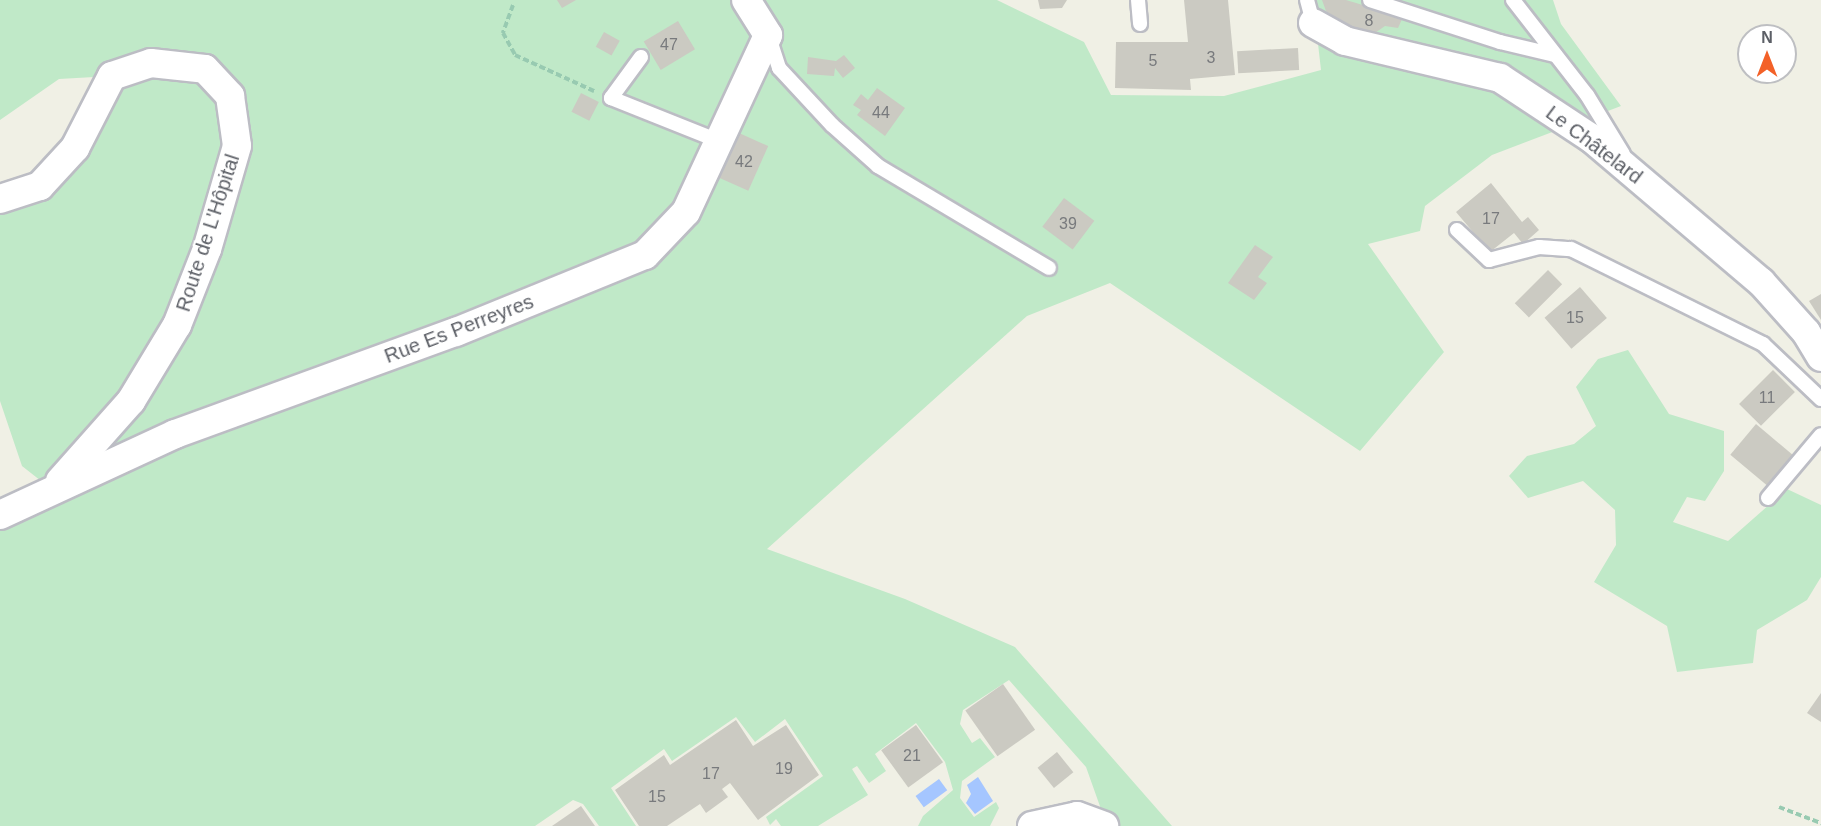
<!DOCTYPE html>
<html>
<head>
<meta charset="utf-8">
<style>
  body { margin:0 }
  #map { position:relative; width:1821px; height:826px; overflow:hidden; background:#f0f0e5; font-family:Helvetica,sans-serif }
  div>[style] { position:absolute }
  .green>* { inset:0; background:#c0e9c8 }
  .water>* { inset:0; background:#a5c6ff; transform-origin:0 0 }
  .building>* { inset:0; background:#cbcac2; transform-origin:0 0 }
  .path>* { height:4px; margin-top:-2px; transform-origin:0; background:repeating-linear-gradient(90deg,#98cab1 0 6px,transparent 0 9px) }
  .roads { filter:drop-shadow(2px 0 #bcbdc4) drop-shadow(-2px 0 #bcbdc4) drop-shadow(0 2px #bcbdc4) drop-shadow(0 -2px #bcbdc4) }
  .service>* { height:14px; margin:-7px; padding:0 7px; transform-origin:7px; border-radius:7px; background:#fff }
  .minor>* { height:28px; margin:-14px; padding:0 14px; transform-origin:14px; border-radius:14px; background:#fff }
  span { translate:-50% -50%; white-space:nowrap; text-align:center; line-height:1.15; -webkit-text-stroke:4.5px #fff; paint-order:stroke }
  .number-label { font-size:16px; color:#787a7d }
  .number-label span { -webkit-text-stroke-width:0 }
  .street-label { font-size:20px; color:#5c5f66 }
  .north { position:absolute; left:1737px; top:24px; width:60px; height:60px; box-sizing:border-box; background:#fff; border:2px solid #bebfc2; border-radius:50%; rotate:0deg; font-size:16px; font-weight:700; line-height:24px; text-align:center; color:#5c5f66 }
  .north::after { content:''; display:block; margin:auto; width:21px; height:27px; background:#f36128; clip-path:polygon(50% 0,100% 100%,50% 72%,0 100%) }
</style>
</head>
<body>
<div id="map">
  <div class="green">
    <i style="clip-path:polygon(0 0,997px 0,1084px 42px,1111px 95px,1224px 96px,1321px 70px,1313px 0,1553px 0,1561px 24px,1621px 106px,1492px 155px,1425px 206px,1420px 231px,1368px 244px,1444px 352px,1360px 451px,1110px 283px,1027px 316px,767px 549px,905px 599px,1015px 647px,1172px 826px,1107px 826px,1086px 767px,1009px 680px,963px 710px,960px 724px,972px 743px,980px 738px,995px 757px,962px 781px,960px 798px,974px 817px,996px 802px,999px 808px,990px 826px,918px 826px,923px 816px,953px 790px,945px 762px,916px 723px,875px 754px,886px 771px,869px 783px,857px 766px,852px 769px,868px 795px,818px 826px,781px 826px,776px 819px,770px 825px,766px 817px,823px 776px,785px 719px,755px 742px,736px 717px,672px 761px,664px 749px,611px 788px,636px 826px,599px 826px,583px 804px,573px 800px,535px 826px,0 826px,0 519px,50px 488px,22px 466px,0 401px,0 201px,41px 188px,112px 76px,59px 79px,0 120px)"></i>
    <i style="clip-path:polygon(1628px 350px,1669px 414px,1724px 431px,1724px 471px,1705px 501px,1687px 497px,1673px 522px,1728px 541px,1787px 489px,1821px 505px,1821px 577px,1807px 600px,1757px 630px,1753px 663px,1677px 672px,1667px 626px,1594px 582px,1616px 545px,1615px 510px,1583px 481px,1528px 498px,1509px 476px,1527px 456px,1574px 444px,1596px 426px,1576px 387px,1598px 359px)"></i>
  </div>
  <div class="water">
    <i style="clip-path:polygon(978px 777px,993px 801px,975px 814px,966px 803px,971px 794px,967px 785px)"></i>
    <i style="left:939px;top:779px;width:14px;height:29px;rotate:54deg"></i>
  </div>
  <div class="building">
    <i style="clip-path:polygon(557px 0,576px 0,562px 8px)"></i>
    <i style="clip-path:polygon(1038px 0,1067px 0,1062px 8px,1040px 9px)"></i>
    <i style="clip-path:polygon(1184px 0,1228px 0,1235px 75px,1190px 79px,1191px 90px,1115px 88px,1116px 42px,1188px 42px)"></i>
    <i style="clip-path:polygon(1322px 0,1346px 0,1403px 17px,1398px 28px,1385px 26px,1372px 35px,1342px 25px,1326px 11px)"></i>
    <i style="left:678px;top:21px;width:33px;height:40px;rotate:59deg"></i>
    <i style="left:604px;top:32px;width:18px;height:17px;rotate:29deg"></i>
    <i style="left:1298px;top:48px;width:22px;height:61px;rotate:87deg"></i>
    <i style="clip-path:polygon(844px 55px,855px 68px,843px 78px,835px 68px,834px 76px,807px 74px,808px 57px,836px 61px)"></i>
    <i style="clip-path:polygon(877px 88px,905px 108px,885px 136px,857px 115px,861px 110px,853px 105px,861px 94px,868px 100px)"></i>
    <i style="left:581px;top:93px;width:20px;height:21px;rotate:27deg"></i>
    <i style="left:739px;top:133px;width:32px;height:49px;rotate:24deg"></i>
    <i style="clip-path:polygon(1491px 183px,1522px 222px,1528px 217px,1539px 230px,1523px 244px,1514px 233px,1490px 252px,1456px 212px)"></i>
    <i style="left:1064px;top:198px;width:38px;height:36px;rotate:37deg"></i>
    <i style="clip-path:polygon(1255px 245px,1273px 257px,1258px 277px,1267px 283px,1254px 300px,1228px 283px)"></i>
    <i style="left:1548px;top:270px;width:20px;height:47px;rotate:45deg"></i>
    <i style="left:1580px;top:287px;width:41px;height:47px;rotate:49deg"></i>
    <i style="clip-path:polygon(1821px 294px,1821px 320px,1809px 301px)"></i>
    <i style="left:1773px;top:370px;width:31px;height:48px;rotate:45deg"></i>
    <i style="left:1756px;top:424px;width:52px;height:40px;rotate:40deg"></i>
    <i style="left:1003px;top:684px;width:56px;height:46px;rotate:55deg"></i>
    <i style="clip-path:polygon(1821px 693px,1821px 722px,1807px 713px)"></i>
    <i style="clip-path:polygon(736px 720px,753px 746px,786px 725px,819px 775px,758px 820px,730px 783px,722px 789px,728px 797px,706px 813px,700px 804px,667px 826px,639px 826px,615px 790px,664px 755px,670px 765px)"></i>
    <i style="left:916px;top:725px;width:46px;height:43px;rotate:54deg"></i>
    <i style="left:1057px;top:752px;width:26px;height:25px;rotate:51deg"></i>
    <i style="clip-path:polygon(581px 806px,595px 826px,552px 826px)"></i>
  </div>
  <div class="path">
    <i style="left:513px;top:5px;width:30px;rotate:110deg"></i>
    <i style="left:503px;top:33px;width:25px;rotate:61deg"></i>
    <i style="left:515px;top:55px;width:87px;rotate:24.5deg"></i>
    <i style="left:1779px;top:807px;width:45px;rotate:20.9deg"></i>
  </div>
  <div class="roads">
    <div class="service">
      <i style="left:1138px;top:0;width:24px;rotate:85deg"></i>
      <i style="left:1307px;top:0;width:24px;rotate:75deg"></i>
      <i style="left:1370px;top:0;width:137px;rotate:17.9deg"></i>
      <i style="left:1500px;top:42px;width:57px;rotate:13.3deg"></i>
      <i style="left:1513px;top:0;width:120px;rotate:52.1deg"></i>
      <i style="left:1587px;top:95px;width:69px;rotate:58.6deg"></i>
      <i style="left:769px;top:37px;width:33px;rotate:72deg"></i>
      <i style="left:779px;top:68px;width:78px;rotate:47.1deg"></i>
      <i style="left:832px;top:125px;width:62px;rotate:41.7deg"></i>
      <i style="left:878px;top:166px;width:199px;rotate:30.8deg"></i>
      <i style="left:641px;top:57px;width:51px;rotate:126.2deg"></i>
      <i style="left:611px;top:98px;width:116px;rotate:21.7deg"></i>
      <i style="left:1457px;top:230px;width:44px;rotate:43.2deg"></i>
      <i style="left:1489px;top:260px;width:52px;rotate:-14.6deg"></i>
      <i style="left:1539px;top:247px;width:32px;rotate:4deg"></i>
      <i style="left:1571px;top:249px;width:214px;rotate:26.3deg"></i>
      <i style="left:1763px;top:344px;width:80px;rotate:43.5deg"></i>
      <i style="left:1768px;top:498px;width:82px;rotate:-49.9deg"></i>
    </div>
    <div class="minor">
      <i style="left:1313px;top:23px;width:37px;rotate:29deg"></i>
      <i style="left:1345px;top:41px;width:159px;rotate:13.4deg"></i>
      <i style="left:1500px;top:78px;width:109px;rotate:33.4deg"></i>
      <i style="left:1591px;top:138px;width:223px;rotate:40.3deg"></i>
      <i style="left:1761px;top:282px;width:67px;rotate:48deg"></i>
      <i style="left:1806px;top:332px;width:29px;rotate:59deg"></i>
      <i style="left:0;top:199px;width:42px;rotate:-18deg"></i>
      <i style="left:40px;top:186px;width:52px;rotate:-47.4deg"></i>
      <i style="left:75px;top:148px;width:81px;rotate:-62.8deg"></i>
      <i style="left:112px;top:76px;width:41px;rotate:-18.4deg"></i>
      <i style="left:151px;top:63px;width:54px;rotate:6.3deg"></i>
      <i style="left:205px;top:69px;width:37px;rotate:47deg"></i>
      <i style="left:230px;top:96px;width:50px;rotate:82deg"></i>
      <i style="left:237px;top:146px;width:107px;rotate:106.2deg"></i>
      <i style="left:207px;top:249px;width:82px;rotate:111.5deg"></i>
      <i style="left:177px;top:325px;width:89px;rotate:121.2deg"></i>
      <i style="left:131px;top:401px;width:107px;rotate:131.6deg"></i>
      <i style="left:0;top:515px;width:193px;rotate:-24.8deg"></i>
      <i style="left:175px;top:434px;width:299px;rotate:-20deg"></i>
      <i style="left:456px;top:332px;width:204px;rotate:-22.2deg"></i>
      <i style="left:645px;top:255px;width:59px;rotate:-46.4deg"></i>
      <i style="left:686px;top:212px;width:195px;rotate:-65.1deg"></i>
      <i style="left:768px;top:35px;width:41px;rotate:-122.2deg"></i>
      <i style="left:1032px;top:826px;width:46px;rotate:-12.5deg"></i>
      <i style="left:1077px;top:816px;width:29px;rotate:20deg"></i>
    </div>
  </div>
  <div class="number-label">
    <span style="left:1369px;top:21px">8</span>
    <span style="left:669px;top:45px">47</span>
    <span style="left:1211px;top:58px">3</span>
    <span style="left:1153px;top:61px">5</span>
    <span style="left:881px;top:113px">44</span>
    <span style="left:744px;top:162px">42</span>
    <span style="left:1491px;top:219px">17</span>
    <span style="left:1068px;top:224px">39</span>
    <span style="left:1575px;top:318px">15</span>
    <span style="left:1767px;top:398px">11</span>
    <span style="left:912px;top:756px">21</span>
    <span style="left:784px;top:769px">19</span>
    <span style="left:711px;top:774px">17</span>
    <span style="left:657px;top:797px">15</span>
  </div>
  <div class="street-label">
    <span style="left:1594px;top:145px;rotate:37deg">Le Châtelard</span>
    <span style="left:208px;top:233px;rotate:-72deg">Route de L'Hôpital</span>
    <span style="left:459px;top:329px;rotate:-21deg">Rue Es Perreyres</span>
  </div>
  <div class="north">N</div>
</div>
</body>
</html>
